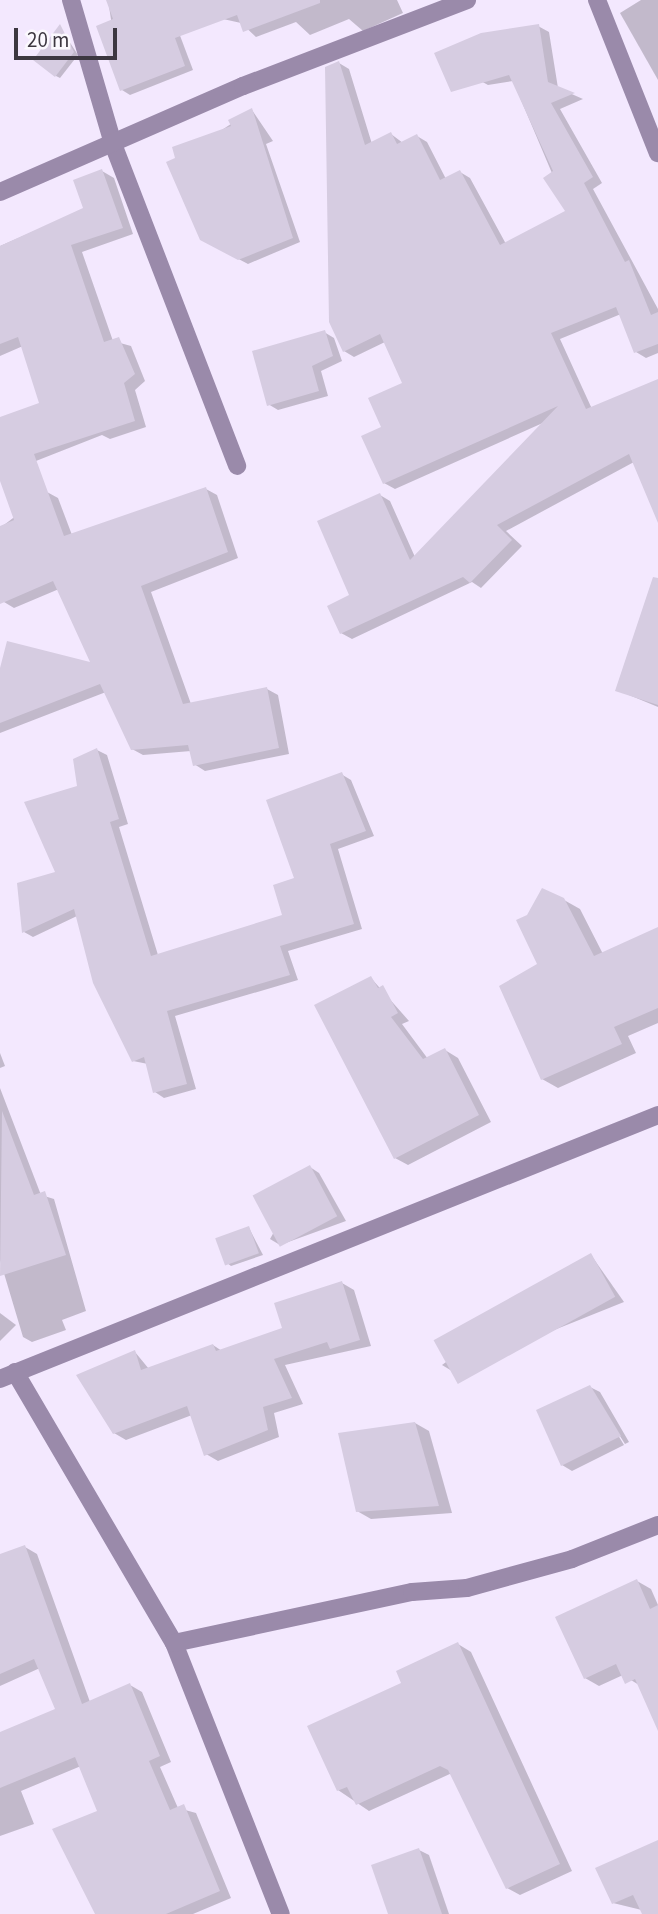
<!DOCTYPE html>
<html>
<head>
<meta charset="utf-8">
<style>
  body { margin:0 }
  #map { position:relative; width:658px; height:1914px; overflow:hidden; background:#f3e8fe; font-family:"Source Sans 3",sans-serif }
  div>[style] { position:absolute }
  .shadow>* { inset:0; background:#0003 }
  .building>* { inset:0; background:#d6cce1; transform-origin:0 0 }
  .minor>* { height:18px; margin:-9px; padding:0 9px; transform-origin:9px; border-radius:9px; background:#9a8aaa }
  span { translate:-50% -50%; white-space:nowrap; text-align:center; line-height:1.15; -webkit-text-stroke:5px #fbf9fe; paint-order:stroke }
  .scale { position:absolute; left:14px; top:28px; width:103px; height:32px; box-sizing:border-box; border:4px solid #3c3740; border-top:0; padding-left:9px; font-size:21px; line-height:24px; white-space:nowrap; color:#3c3740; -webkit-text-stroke:5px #fbf9fe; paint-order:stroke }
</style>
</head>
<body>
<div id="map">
  <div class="shadow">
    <i style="clip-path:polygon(108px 0,149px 0,176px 25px,193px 70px,130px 95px,122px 90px)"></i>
    <i style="clip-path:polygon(215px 0,397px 0,403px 13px,363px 31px,349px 19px,310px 35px,296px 22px,256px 37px,241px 23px,223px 19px)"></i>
    <i style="clip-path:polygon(641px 0,658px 0,658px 80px,620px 13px)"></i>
    <i style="clip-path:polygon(538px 26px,549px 32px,558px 88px,583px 99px,560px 109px,602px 183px,593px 189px,658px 309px,658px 353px,646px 358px,636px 352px,621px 314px,560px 339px,592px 409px,658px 383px,658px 517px,634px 462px,506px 531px,522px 546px,481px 588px,472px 582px,352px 639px,341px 633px,380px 495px,390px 501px,415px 557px,545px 422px,395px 489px,384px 483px,383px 428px,404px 384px,385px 342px,354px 357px,344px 351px,339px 63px,349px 69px,372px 144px,391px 134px,403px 143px,417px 136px,427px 142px,446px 179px,460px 172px,470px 178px,506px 244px,568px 211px,513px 81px,488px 85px,477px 79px)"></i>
    <i style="clip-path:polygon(60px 27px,78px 55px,60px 78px,56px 76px)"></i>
    <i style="clip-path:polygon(252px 110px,273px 141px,266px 144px,300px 242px,248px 264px,210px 244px,178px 159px)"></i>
    <i style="clip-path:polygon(102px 171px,114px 178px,133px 234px,82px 252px,113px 341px,131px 346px,145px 381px,135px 390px,146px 427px,110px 439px,102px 435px,8px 472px,0 468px,0 419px,42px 404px,23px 346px,0 356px,0 246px,85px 209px)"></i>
    <i style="clip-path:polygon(324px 332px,334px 338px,342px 361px,321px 371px,328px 396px,278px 410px,268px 404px)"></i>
    <i style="clip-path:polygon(206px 489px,217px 495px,238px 558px,151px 592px,191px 704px,267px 689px,278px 695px,289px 754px,205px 771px,194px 764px,191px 751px,143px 755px,132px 749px,106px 692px,0 733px,0 673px,93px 665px,59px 589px,14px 608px,4px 602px,0 528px,47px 492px,58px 498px,72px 535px)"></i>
    <i style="clip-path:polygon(658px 593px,658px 707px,617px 690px)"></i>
    <i style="clip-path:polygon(97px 750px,107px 755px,128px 824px,119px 827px,158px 955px,284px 916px,341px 774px,351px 780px,374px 836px,338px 849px,362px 929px,288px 951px,298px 980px,175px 1016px,196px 1089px,164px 1098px,155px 1092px,148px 1064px,133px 1061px,77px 916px,33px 937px,24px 932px,58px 873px,79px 787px)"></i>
    <i style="clip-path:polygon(564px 900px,580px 909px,603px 954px,658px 929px,658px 1023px,628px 1036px,636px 1053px,558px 1088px,542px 1079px,539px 965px)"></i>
    <i style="clip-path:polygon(371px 978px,409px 1021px,402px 1024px,428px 1059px,445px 1050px,458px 1058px,491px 1122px,408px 1165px,395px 1158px)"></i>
    <i style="clip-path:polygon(0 1053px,5px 1066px,0 1068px)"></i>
    <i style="clip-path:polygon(0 1088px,41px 1195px,54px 1199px,86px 1311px,62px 1320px,66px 1330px,32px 1342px,23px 1337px,0 1260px)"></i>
    <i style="clip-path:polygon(310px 1167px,319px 1173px,346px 1221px,280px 1245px,270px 1239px)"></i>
    <i style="clip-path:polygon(249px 1228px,263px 1255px,231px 1266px,227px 1263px)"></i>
    <i style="clip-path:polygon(591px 1255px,624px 1302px,452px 1371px,442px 1365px)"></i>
    <i style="clip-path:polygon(342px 1283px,354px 1290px,371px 1346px,285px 1365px,303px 1404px,274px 1413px,279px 1437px,218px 1461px,206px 1454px,192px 1415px,126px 1440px,114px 1433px,135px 1352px,149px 1369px,213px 1345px,222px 1351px,284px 1329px)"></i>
    <i style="clip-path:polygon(0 1313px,16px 1325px,0 1341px)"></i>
    <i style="clip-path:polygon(590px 1387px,600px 1392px,629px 1442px,625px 1444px,592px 1392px,624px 1445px,572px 1471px,562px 1465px)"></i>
    <i style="clip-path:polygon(415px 1423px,429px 1431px,452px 1513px,371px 1519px,357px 1511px)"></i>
    <i style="clip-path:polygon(25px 1547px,37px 1554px,90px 1702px,130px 1685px,142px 1692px,171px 1762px,160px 1767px,178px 1808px,196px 1813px,231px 1898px,193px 1914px,95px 1914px,99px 1812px,81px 1766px,21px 1791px,34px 1824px,0 1836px,0 1733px,57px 1710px,40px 1668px,0 1686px,0 1560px)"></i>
    <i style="clip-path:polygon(637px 1581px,651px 1589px,658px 1605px,658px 1697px,623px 1675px,599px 1686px,585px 1678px)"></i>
    <i style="clip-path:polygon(458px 1644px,471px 1652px,572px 1871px,520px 1895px,507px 1888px,452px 1773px,369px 1811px,338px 1790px,404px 1683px)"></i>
    <i style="clip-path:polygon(658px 1842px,658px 1914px,613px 1903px)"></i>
    <i style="clip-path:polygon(419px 1850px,429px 1855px,449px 1914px,390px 1914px)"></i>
  </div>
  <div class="building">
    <i style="clip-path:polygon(106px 0,320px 0,320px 3px,243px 32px,237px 15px,175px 38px,185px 66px,120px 91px,96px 26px,113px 19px)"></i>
    <i style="clip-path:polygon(60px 24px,74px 52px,55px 77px,33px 60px)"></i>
    <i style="clip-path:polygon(539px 24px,548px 82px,575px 93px,551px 103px,593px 177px,584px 183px,625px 262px,629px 260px,651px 315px,658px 312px,658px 344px,634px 353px,616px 307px,551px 333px,586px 409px,658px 379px,658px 523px,629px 454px,497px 525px,512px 540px,470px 583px,463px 577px,340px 634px,327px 606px,349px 595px,317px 521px,380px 493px,410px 560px,558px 406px,383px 484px,361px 436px,381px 427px,368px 398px,402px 383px,380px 334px,343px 352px,329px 322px,325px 67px,339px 61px,365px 145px,391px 132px,397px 144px,417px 134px,440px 180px,460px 170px,500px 245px,565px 211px,543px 178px,553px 171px,509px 75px,451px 92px,434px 53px,481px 33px)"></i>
    <i style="clip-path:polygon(252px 108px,293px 238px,238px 260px,200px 240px,166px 162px,175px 158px,172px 147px,231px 126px,228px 120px)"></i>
    <i style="clip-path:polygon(102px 169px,123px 228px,71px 245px,104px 342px,119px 337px,135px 374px,124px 383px,135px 421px,34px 454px,64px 536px,206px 487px,228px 552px,141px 586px,183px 704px,267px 687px,279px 748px,193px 766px,188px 745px,131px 750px,100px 684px,0 723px,0 668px,7px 641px,90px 662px,53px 581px,0 604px,0 526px,14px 520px,0 481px,0 417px,39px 403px,18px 337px,0 344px,0 246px,83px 208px,73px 180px)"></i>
    <i style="clip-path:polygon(325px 330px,333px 356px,312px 366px,319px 391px,267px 406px,252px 351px)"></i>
    <i style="clip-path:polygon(653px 577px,658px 578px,658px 705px,615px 691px)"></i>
    <i style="clip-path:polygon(97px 748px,119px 819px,110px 822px,151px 956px,282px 915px,273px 885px,294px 878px,266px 800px,342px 772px,366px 831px,330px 844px,354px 924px,280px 946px,290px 975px,167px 1011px,187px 1084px,153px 1093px,144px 1057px,132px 1062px,93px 983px,74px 909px,22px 933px,17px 883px,55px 872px,24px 802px,77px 786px,73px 759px)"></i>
    <i style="clip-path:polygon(542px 888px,564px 898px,594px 956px,658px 927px,658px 1008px,614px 1027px,622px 1044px,541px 1080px,499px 986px,537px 964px,516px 920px,527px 915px)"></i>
    <i style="clip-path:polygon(371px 976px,378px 988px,383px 985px,398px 1013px,391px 1017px,423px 1059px,445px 1048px,479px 1115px,394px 1159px,314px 1005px)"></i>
    <i style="clip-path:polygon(2px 1111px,34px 1195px,45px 1191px,66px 1255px,0 1276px)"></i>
    <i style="left:310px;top:1165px;width:58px;height:65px;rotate:62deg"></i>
    <i style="left:249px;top:1226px;width:29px;height:36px;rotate:70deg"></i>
    <i style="left:591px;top:1253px;width:50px;height:180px;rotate:61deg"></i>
    <i style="clip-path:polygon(342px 1281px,360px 1340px,330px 1349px,327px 1342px,274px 1359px,292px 1398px,263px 1407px,268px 1430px,204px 1456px,187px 1406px,113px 1434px,76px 1375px,135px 1350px,141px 1370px,213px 1344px,216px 1351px,282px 1328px,274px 1303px)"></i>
    <i style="clip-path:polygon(590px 1385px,621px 1436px,561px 1466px,536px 1410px)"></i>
    <i style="clip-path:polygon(415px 1422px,439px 1506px,356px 1512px,338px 1433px)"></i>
    <i style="clip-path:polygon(25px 1545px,82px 1704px,130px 1683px,160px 1756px,149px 1761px,170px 1810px,184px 1804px,220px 1891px,166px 1914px,95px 1914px,52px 1829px,97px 1811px,75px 1757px,0 1788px,0 1732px,55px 1709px,34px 1659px,0 1674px,0 1554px)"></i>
    <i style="clip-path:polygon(637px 1579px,650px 1609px,658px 1605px,658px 1731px,635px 1679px,625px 1684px,616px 1664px,584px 1679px,555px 1617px)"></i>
    <i style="clip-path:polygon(458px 1642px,560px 1864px,506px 1889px,448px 1770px,440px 1766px,356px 1805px,347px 1787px,337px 1791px,307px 1726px,401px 1683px,396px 1671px)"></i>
    <i style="clip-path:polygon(658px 1840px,658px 1914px,642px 1914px,633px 1895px,612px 1904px,595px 1868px)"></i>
    <i style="clip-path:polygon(419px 1848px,442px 1914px,388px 1914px,371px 1865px)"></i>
  </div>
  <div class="minor">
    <i style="left:71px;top:0;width:150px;rotate:73.7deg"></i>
    <i style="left:113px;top:144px;width:345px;rotate:68.9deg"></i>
    <i style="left:597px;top:0;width:165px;rotate:68.3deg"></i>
    <i style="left:0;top:192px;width:265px;rotate:-23.6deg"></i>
    <i style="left:243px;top:86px;width:240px;rotate:-21deg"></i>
    <i style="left:15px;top:1372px;width:314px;rotate:59.6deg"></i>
    <i style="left:174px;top:1643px;width:291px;rotate:68.5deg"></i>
    <i style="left:0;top:1379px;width:709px;rotate:-21.86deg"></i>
    <i style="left:174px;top:1643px;width:243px;rotate:-12.1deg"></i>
    <i style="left:412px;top:1592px;width:55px;rotate:-4.2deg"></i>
    <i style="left:467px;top:1588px;width:109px;rotate:-15.4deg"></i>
    <i style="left:572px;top:1559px;width:92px;rotate:-21.6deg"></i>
  </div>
  <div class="scale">20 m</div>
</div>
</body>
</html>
